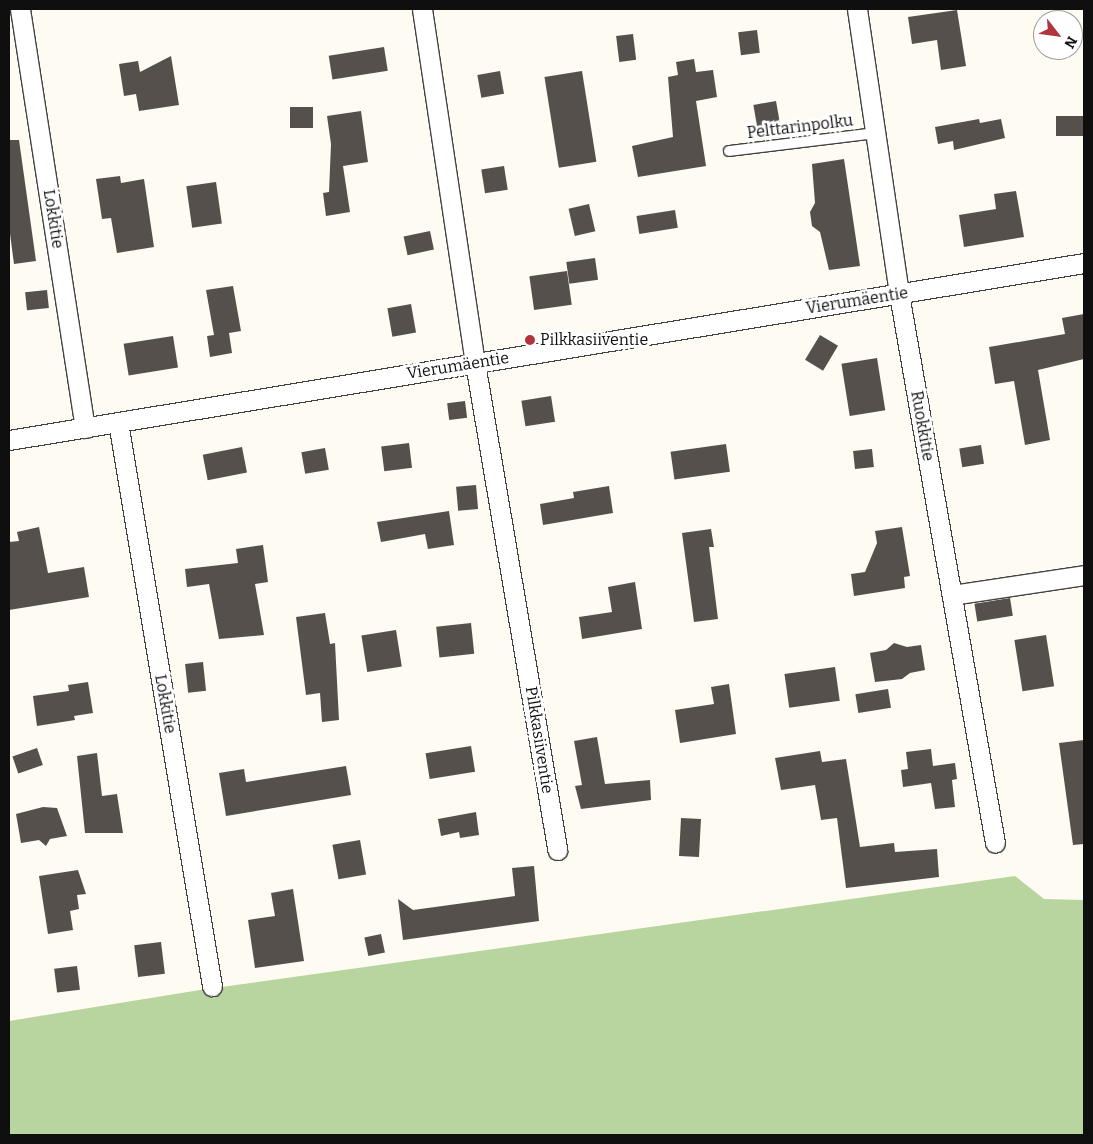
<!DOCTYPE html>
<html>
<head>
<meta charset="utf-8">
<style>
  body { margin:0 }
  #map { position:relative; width:1093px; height:1144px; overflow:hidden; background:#fefbf2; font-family:Bitter,serif }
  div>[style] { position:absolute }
  .forest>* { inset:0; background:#b8d49f }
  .building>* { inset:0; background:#56504c; transform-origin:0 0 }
  .roads { filter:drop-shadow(1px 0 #424242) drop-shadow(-1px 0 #424242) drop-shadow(0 1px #424242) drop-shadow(0 -1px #424242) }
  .service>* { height:10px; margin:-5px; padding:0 5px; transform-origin:5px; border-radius:5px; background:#fff }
  .minor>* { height:19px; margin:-9.5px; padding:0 9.5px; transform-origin:9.5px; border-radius:9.5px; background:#fff }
  .dots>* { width:14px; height:14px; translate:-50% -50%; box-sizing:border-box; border:2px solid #fff; border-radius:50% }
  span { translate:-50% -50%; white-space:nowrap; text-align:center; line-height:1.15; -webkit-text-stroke:5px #fff; paint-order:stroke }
  .street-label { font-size:16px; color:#0f0f0f }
  .poi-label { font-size:16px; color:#0f0f0f }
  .left { translate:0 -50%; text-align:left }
  .frame { position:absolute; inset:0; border:10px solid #0f0f0f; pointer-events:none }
  .north { position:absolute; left:1033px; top:10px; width:50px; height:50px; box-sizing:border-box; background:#fff; border:1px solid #9f9f9f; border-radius:50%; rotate:120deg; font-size:14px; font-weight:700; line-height:20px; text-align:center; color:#0f0f0f }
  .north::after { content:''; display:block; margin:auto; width:18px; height:22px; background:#b0353c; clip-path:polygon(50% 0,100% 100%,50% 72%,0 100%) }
</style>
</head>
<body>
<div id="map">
  <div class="forest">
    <i style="clip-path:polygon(1015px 876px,1044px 899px,1084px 900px,1084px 1135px,9px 1135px,9px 1021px,200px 990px)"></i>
  </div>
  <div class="building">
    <i style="clip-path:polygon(957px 10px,966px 66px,941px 70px,937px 40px,912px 44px,908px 17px)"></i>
    <i style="left:757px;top:30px;width:23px;height:19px;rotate:83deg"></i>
    <i style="left:633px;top:34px;width:26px;height:17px;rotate:83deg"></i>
    <i style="left:384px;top:47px;width:24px;height:56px;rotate:81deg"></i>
    <i style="clip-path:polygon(171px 56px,179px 105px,139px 111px,136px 94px,124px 96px,119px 64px,138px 61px,140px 72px)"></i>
    <i style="clip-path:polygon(694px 59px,696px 72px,713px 70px,717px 97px,696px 101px,706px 166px,638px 177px,632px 146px,673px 137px,668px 77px,678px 75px,676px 62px)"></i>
    <i style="left:500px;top:71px;width:23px;height:23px;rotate:80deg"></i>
    <i style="left:582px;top:71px;width:92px;height:38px;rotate:81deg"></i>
    <i style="left:776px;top:101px;width:27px;height:23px;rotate:80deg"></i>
    <i style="left:290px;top:107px;width:23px;height:21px"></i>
    <i style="clip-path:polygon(361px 111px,368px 162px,343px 166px,350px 212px,326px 216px,323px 193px,329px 192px,331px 144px,327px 116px)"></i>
    <i style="left:1084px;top:116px;width:20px;height:28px;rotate:90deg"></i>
    <i style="clip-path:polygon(979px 119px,980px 123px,1001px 119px,1005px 138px,954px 150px,953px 141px,938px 144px,935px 127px)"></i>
    <i style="clip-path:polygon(9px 140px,19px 140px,36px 261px,14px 264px,9px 226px)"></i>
    <i style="clip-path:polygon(844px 159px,860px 266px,829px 270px,820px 232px,812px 226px,810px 212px,815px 203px,812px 164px)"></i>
    <i style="left:504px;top:166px;width:24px;height:23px;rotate:81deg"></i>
    <i style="clip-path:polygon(120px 176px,121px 183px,144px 179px,154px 247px,117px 253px,111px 218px,102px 219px,96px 179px)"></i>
    <i style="left:216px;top:182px;width:42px;height:30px;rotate:82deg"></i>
    <i style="clip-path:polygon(1016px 191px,1024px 237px,964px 247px,959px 215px,996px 209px,994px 194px)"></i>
    <i style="left:589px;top:204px;width:28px;height:21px;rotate:77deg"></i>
    <i style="left:675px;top:210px;width:18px;height:39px;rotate:81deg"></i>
    <i style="left:430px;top:231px;width:19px;height:27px;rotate:78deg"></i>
    <i style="left:595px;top:258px;width:22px;height:29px;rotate:82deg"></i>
    <i style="left:567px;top:271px;width:34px;height:38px;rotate:82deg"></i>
    <i style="clip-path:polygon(233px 286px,241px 331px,229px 333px,232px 353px,210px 357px,207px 336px,214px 335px,206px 290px)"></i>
    <i style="left:47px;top:290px;width:18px;height:22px;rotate:84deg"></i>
    <i style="left:411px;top:304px;width:29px;height:24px;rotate:80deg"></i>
    <i style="clip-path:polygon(1084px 314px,1084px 359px,1038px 370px,1050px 440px,1025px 445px,1014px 381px,995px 384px,989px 347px,1065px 334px,1062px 318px)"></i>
    <i style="left:820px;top:335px;width:21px;height:29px;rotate:31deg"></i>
    <i style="left:173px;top:336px;width:32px;height:50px;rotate:81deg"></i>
    <i style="left:877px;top:358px;width:53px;height:36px;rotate:81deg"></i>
    <i style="left:551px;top:396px;width:26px;height:30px;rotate:81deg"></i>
    <i style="left:465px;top:401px;width:17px;height:18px;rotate:83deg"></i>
    <i style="left:409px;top:443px;width:25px;height:28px;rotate:83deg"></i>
    <i style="left:726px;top:444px;width:28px;height:56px;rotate:82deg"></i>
    <i style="left:981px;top:445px;width:19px;height:22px;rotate:81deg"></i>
    <i style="left:242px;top:447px;width:26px;height:40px;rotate:79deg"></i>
    <i style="left:325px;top:448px;width:22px;height:24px;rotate:80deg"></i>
    <i style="left:872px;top:449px;width:18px;height:19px;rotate:84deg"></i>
    <i style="left:476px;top:485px;width:24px;height:20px;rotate:85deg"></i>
    <i style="clip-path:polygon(609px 486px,613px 513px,543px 525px,540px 504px,574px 498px,573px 492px)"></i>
    <i style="clip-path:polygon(449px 511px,454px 545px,428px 549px,425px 534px,381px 542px,377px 522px)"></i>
    <i style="clip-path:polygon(39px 527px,48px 573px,84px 567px,89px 597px,9px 610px,9px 542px,19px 541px,17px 532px)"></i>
    <i style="clip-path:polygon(902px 527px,910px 576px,904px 577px,905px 588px,854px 596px,851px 574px,865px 572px,877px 543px,875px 531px)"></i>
    <i style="clip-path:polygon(711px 529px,714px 547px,709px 547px,718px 619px,694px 622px,682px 533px)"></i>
    <i style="clip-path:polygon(263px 545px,268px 582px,255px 584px,264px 635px,219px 639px,209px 584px,187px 587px,185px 569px,238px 563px,236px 549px)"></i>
    <i style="clip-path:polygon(635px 582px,642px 629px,582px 639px,579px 617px,612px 612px,608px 587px)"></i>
    <i style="left:1010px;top:598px;width:18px;height:36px;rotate:81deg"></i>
    <i style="clip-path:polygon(325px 613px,330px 644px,335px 643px,339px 720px,322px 722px,320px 693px,306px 695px,296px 617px)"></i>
    <i style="left:471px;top:623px;width:31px;height:35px;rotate:84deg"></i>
    <i style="left:396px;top:630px;width:37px;height:35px;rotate:81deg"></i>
    <i style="left:1046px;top:635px;width:52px;height:32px;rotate:81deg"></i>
    <i style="clip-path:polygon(894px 643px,907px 647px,921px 645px,925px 670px,910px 673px,902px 679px,875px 682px,870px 653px,886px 650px)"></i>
    <i style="left:203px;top:662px;width:29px;height:18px;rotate:84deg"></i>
    <i style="left:835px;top:667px;width:34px;height:51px;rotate:82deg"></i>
    <i style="clip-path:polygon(88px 682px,93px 713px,74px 716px,75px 720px,37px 726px,33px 696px,69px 691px,68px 685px)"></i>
    <i style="clip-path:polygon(729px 684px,736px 734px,680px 743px,675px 710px,714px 704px,711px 687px)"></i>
    <i style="left:888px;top:689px;width:19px;height:33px;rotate:81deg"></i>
    <i style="clip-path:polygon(597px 737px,605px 784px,650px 780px,651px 800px,581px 809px,575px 786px,582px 785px,574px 741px)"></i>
    <i style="clip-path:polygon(1084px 740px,1084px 844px,1073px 845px,1059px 743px)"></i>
    <i style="left:471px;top:746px;width:26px;height:46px;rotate:81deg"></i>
    <i style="left:37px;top:748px;width:18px;height:26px;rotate:71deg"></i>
    <i style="clip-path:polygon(931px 749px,933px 766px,955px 763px,957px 779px,952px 780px,955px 807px,935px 809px,931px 783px,903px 787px,901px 770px,908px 769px,906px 752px)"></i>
    <i style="clip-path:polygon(820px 751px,822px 762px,846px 759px,860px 847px,894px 843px,895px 852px,937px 849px,939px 877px,846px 888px,837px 818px,821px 820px,815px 785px,781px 790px,775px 758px)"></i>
    <i style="clip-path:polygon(97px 753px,102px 796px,117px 794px,123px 833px,85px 833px,77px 756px)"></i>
    <i style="clip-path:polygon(346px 766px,351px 795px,226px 816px,219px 773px,244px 769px,246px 782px)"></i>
    <i style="clip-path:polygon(57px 808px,67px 836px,50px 839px,46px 846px,39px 840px,21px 843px,16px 814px,43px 807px)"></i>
    <i style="clip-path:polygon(476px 812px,479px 835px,460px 838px,459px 832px,441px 836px,438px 819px)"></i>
    <i style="left:681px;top:818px;width:20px;height:38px;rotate:3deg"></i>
    <i style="left:360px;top:840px;width:35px;height:28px;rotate:80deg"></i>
    <i style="clip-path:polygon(534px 866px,539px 921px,403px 940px,398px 899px,413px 910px,515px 896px,512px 868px)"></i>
    <i style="clip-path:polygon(78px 870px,86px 894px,77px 895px,79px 909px,70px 911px,73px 930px,48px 934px,39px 876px)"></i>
    <i style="clip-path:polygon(293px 889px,304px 961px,255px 968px,248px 920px,275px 916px,271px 893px)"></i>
    <i style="left:381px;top:934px;width:19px;height:17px;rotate:78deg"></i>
    <i style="left:161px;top:942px;width:32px;height:27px;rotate:83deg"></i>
    <i style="left:77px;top:966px;width:24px;height:23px;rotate:83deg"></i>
  </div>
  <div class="roads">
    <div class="service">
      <i style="left:729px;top:151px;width:147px;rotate:-7deg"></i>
    </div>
    <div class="minor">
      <i style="left:20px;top:9px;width:424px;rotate:81.2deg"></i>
      <i style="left:422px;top:9px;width:358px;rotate:81.5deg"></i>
      <i style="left:475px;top:363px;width:494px;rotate:80.4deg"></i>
      <i style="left:857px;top:9px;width:288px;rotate:81.6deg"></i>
      <i style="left:899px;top:294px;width:557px;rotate:80.08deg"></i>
      <i style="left:118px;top:422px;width:572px;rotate:80.54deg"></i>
      <i style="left:9px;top:440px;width:1089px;rotate:-9.35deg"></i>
      <i style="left:952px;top:595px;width:134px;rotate:-8.6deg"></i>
    </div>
  </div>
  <div class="dots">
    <i style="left:530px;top:340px;background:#b0353c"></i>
  </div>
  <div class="street-label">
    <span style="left:800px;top:127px;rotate:-7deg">Pelttarinpolku</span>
    <span style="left:53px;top:219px;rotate:81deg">Lokkitie</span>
    <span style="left:857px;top:301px;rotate:-9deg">Vierumäentie</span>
    <span style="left:458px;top:366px;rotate:-9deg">Vierumäentie</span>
    <span style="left:922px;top:426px;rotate:80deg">Ruokkitie</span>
    <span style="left:165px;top:704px;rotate:80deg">Lokkitie</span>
    <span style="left:539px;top:740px;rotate:81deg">Pilkkasiiventie</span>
  </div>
  <div class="poi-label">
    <span class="left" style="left:540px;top:340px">Pilkkasiiventie</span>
  </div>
  <div class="frame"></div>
  <div class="north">N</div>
</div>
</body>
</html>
